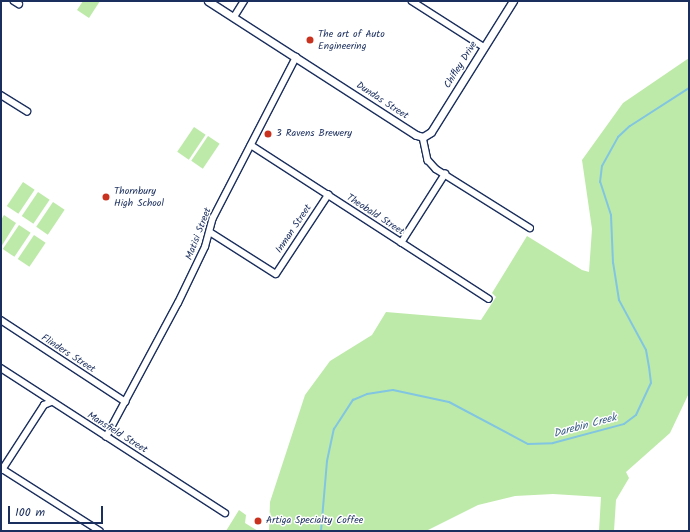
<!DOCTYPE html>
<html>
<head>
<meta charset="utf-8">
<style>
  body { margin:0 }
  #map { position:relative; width:690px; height:532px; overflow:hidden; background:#fff; font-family:Kalam,sans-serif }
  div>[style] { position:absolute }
  .green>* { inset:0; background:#bdeaa8; transform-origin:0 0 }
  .stream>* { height:2px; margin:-1px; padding:0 1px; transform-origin:1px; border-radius:1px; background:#81c5e2 }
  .roads { filter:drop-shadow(1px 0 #1b2f5e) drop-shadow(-1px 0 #1b2f5e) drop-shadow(0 1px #1b2f5e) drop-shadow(0 -1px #1b2f5e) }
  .street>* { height:5.5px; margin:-2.75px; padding:0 2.75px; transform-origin:2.75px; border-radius:2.75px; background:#fff }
  .secondary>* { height:7px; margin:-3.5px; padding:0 3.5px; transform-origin:3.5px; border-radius:3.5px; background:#fff }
  .dots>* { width:11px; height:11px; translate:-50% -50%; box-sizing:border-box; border:2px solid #fff; border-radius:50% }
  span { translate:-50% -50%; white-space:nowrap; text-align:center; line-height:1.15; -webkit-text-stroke:3px #fff; paint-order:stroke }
  .poi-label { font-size:10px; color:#1b2f5e }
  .left { translate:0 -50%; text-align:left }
  .street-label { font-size:10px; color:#1b2f5e }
  .water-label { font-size:11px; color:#3a5c86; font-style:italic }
  .frame { position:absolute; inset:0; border:2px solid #1b2f5e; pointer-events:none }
  .scale { position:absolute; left:8px; top:506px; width:95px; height:18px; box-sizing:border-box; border:2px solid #1b2f5e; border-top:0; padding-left:5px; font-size:12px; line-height:14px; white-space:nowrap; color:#1b2f5e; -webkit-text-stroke:3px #fff; paint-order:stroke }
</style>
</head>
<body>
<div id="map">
  <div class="green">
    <i style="clip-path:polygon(83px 1px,100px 1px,89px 18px,77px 10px)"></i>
    <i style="clip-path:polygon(689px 58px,689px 393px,670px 433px,626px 472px,629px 478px,616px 500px,614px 531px,599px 531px,601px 497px,553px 494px,515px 496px,478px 505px,426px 531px,269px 531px,270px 502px,305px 395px,330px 361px,372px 335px,386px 312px,481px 320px,496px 297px,492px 293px,527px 236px,582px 270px,589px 272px,592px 229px,582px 160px,623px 103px)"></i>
    <i style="left:194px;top:127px;width:14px;height:30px;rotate:34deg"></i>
    <i style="left:208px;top:136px;width:14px;height:30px;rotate:34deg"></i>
    <i style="left:23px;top:182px;width:14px;height:29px;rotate:34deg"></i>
    <i style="left:38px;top:192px;width:14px;height:29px;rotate:34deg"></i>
    <i style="left:53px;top:202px;width:14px;height:30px;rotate:34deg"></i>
    <i style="clip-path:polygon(4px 215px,16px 223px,1px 247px,1px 220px)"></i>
    <i style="left:19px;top:225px;width:14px;height:29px;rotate:34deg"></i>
    <i style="left:34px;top:235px;width:14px;height:29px;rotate:34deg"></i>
    <i style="clip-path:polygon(239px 510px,246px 515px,245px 523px,258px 531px,226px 531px)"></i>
  </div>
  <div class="stream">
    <i style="left:321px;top:531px;width:70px;rotate:-85.1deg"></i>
    <i style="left:327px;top:461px;width:33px;rotate:-78deg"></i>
    <i style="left:334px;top:429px;width:35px;rotate:-57deg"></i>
    <i style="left:353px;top:400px;width:15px;rotate:-23deg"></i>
    <i style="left:367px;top:394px;width:26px;rotate:-9deg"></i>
    <i style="left:393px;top:390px;width:57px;rotate:12.1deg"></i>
    <i style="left:449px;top:402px;width:89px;rotate:28deg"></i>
    <i style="left:528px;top:444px;width:25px;rotate:-2deg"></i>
    <i style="left:553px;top:443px;width:73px;rotate:-15deg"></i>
    <i style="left:624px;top:424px;width:15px;rotate:-37deg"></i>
    <i style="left:636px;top:415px;width:35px;rotate:-65deg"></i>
    <i style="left:651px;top:383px;width:16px;rotate:-97deg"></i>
    <i style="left:649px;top:367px;width:17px;rotate:-100deg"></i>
    <i style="left:646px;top:350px;width:57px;rotate:-118.4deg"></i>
    <i style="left:619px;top:300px;width:37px;rotate:-99deg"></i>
    <i style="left:613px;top:263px;width:48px;rotate:-92.4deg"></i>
    <i style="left:611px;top:215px;width:35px;rotate:-108deg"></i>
    <i style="left:600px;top:182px;width:16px;rotate:-83deg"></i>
    <i style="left:602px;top:166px;width:33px;rotate:-61deg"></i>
    <i style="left:618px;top:137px;width:16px;rotate:-43deg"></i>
    <i style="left:630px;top:126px;width:70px;rotate:-32.8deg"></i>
  </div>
  <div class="roads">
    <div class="street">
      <i style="left:14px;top:1px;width:6px;rotate:31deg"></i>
      <i style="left:412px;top:1px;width:85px;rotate:32.6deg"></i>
      <i style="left:234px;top:17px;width:19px;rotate:-58deg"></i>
      <i style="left:1px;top:95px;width:31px;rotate:32deg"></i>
      <i style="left:423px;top:137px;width:24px;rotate:78deg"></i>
      <i style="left:428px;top:160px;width:12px;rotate:48deg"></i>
      <i style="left:436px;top:169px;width:111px;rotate:32.1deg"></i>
      <i style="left:251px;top:145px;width:283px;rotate:32.9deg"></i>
      <i style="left:210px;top:232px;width:78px;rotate:32.5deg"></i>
      <i style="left:276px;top:274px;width:95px;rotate:-56.6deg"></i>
      <i style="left:401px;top:243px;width:82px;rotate:-57.5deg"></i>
      <i style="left:1px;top:320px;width:149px;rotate:33.3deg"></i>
      <i style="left:1px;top:368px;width:267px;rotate:32.9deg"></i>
      <i style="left:106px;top:437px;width:152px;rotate:-61.8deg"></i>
      <i style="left:178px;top:303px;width:62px;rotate:-64.3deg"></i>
      <i style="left:205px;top:247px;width:30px;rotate:-75deg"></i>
      <i style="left:213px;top:218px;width:181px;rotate:-62.7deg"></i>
      <i style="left:1px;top:468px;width:117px;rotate:32.5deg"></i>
      <i style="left:2px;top:470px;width:77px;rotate:-57.1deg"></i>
      <i style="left:44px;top:405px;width:8px;rotate:-23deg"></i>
    </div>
    <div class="secondary">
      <i style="left:208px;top:1px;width:247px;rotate:32.8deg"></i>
      <i style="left:416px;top:135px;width:7px;rotate:16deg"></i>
      <i style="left:423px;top:137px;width:9px;rotate:-32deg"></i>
      <i style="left:431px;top:132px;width:155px;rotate:-58deg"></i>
    </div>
  </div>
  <div class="dots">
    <i style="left:310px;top:40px;background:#c8321e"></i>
    <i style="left:268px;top:134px;background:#c8321e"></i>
    <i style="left:106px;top:197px;background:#c8321e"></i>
    <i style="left:258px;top:521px;background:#c8321e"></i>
  </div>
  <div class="poi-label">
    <span class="left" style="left:318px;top:40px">The art of Auto<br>Engineering</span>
    <span class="left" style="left:276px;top:134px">3 Ravens Brewery</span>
    <span class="left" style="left:114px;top:197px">Thornbury<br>High School</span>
    <span class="left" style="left:266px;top:521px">Artiga Specialty Coffee</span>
  </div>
  <div class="street-label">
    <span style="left:461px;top:65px;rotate:-58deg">Chifley Drive</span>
    <span style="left:382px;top:101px;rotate:33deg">Dundas Street</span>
    <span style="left:375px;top:215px;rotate:33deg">Theobald Street</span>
    <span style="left:294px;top:229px;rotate:-56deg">Inman Street</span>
    <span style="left:199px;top:234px;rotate:-69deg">Matisi Street</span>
    <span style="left:68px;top:354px;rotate:33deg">Flinders Street</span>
    <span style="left:117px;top:433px;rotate:32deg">Mansfield Street</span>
  </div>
  <div class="water-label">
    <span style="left:585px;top:426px;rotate:-15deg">Darebin Creek</span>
  </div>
  <div class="frame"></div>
  <div class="scale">100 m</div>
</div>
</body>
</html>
